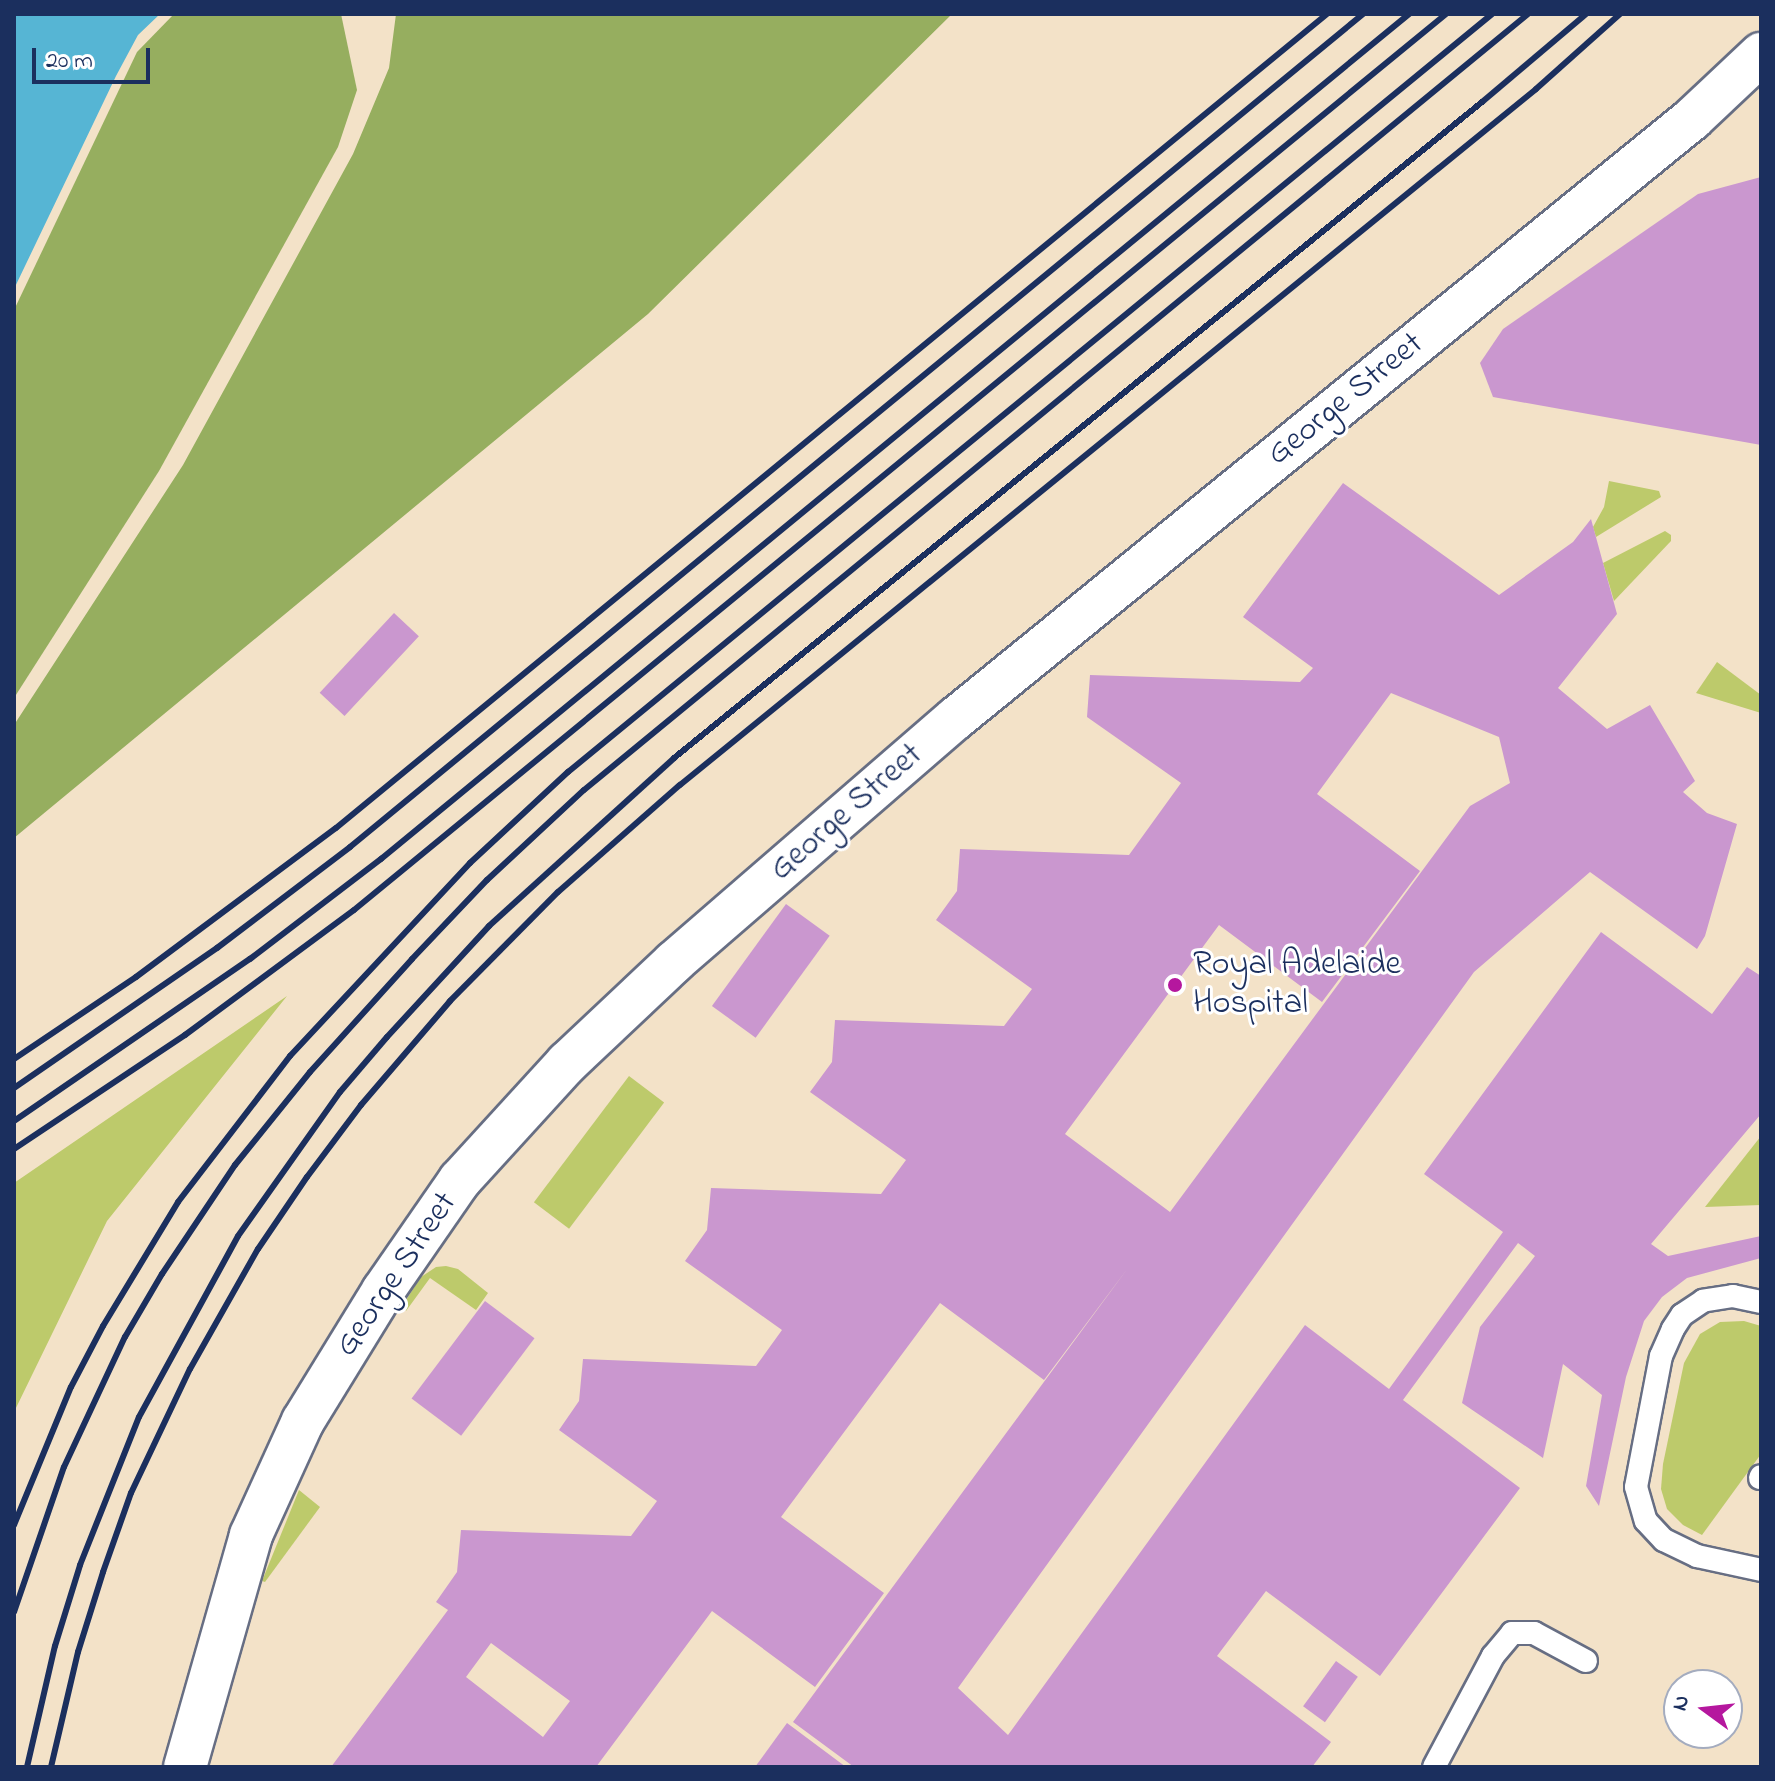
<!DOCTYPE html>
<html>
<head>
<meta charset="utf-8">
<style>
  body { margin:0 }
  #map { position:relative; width:1775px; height:1781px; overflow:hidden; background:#f3e2c8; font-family:"Indie Flower",sans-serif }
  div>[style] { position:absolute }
  .green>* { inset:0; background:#bdca6b; transform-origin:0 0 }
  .forest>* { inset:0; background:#96ae5f }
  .water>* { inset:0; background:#56b5d4 }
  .building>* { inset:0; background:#ca97cf; transform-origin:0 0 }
  .roads { filter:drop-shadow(2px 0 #676e83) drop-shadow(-2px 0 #676e83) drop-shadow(0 2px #676e83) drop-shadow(0 -2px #676e83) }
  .lane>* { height:22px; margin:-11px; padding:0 11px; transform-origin:11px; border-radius:11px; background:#fff }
  .street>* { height:42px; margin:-21px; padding:0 21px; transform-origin:21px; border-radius:21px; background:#fff }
  .rail>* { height:6px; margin:-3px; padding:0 3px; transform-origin:3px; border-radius:3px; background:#1b2f5e }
  .dots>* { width:22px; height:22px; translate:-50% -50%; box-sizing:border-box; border:4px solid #fff; border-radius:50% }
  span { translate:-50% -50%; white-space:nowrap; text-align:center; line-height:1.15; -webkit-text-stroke:6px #fff; paint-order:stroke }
  .street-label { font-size:34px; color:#1b2f5e }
  .poi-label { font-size:34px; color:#1b2f5e }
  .left { translate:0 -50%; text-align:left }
  .frame { position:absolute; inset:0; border:16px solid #1b2f5e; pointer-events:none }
  .north { position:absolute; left:1663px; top:1669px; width:80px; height:80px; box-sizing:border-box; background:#fff; border:2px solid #a4acbf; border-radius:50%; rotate:285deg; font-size:22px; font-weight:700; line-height:32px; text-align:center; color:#1b2f5e }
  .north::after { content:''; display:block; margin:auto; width:28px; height:36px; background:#b5179e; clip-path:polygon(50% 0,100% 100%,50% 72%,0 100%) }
  .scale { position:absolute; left:32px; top:48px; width:118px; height:36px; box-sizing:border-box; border:4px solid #1b2f5e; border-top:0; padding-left:10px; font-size:24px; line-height:28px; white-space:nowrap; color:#1b2f5e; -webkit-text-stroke:6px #fff; paint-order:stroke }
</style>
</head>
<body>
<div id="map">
  <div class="green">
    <i style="clip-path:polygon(1609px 481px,1659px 491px,1661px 497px,1596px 537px,1593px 527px,1604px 507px)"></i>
    <i style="clip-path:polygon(1665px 531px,1671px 535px,1671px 541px,1614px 601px,1603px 563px)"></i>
    <i style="clip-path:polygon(1717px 662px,1761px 695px,1761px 713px,1696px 693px)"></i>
    <i style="clip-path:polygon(287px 996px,107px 1221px,14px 1412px,14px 1183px)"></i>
    <i style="left:629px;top:1076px;width:44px;height:158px;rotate:37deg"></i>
    <i style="clip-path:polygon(1761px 1136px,1761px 1205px,1705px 1207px)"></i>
    <i style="clip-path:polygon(446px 1266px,458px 1269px,488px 1293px,476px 1310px,430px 1278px,406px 1311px,404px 1303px,421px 1277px,436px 1267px)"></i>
    <i style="clip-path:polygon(1744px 1321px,1761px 1326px,1761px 1454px,1702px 1535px,1683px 1525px,1667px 1509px,1661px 1489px,1663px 1464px,1684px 1363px,1700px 1334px,1720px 1322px)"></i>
    <i style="clip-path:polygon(299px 1490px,320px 1507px,265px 1582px,262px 1581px)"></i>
  </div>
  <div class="forest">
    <i style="clip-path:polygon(174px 14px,341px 14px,357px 90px,338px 147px,159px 471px,14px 698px,14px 310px,137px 52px)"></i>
    <i style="clip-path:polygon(396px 14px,952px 14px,648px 314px,14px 838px,14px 725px,183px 465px,353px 154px,389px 68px)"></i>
  </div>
  <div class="water">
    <i style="clip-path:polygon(14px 14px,160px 14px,138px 35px,116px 76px,14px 289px)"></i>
  </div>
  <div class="building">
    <i style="clip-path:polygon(1761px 177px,1761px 445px,1493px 397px,1480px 363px,1503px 329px,1698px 194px)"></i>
    <i style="clip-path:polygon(evenodd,1343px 483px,1499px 595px,1573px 542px,1591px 519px,1617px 614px,1558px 688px,1607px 729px,1650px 705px,1695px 781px,1683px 792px,1707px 813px,1737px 824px,1705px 936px,1697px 949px,1590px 872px,1474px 972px,958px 1688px,1008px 1735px,1305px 1325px,1389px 1389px,1503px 1232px,1424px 1174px,1601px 932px,1712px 1014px,1747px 967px,1761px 976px,1761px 1114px,1651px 1244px,1668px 1256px,1761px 1236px,1761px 1258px,1687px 1278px,1662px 1297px,1644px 1321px,1626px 1377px,1599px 1506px,1586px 1486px,1602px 1395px,1563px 1364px,1543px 1458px,1462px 1403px,1480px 1327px,1535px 1256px,1518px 1243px,1403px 1400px,1520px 1488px,1380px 1676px,1266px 1591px,1217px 1656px,1331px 1742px,1312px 1767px,854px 1767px,793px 1722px,1128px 1268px,1044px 1380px,940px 1303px,781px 1517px,884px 1593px,815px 1687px,712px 1611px,596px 1767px,331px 1767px,448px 1610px,436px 1602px,457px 1572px,461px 1530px,631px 1536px,657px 1501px,559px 1430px,579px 1401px,583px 1359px,756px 1366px,782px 1330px,685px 1261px,707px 1230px,711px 1188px,881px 1194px,906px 1160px,810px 1092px,832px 1062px,835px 1020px,1004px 1026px,1032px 989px,936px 920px,957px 891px,960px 849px,1129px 855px,1181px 783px,1087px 717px,1090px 675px,1300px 682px,1313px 668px,1243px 617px,1343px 483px,1391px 693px,1499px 737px,1510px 783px,1470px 806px,1170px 1212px,1065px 1134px,1219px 925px,1322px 1002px,1420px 871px,1317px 794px,1391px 693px,1343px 483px,491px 1643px,570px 1701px,543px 1737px,466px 1677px,491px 1643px)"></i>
    <i style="left:394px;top:613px;width:34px;height:109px;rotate:43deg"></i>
    <i style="left:786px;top:904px;width:54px;height:126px;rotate:36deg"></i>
    <i style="left:485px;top:1301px;width:62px;height:122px;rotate:37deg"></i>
    <i style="left:1336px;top:1661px;width:27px;height:56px;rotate:36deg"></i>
    <i style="clip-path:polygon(787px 1723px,846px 1767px,755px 1767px)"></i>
  </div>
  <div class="roads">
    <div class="lane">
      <i style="left:1761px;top:1302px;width:29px;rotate:-168deg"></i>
      <i style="left:1733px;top:1296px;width:30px;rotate:171deg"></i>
      <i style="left:1703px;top:1301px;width:25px;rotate:146deg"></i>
      <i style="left:1682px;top:1315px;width:17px;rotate:123deg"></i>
      <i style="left:1673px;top:1329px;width:30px;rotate:114deg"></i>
      <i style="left:1661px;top:1356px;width:133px;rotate:100.8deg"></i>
      <i style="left:1636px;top:1487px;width:35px;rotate:74deg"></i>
      <i style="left:1646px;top:1521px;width:26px;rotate:47deg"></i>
      <i style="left:1664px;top:1540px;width:37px;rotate:26deg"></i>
      <i style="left:1697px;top:1556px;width:66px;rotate:12.3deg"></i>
      <i style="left:1760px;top:1478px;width:2px;rotate:-63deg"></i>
      <i style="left:1434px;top:1767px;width:126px;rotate:-62deg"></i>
      <i style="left:1493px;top:1656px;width:30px;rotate:-50deg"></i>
      <i style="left:1512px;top:1633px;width:22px"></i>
      <i style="left:1534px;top:1633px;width:59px;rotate:28.3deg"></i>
    </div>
    <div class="street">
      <i style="left:185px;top:1767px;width:241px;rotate:-74.1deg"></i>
      <i style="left:251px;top:1535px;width:125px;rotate:-65.5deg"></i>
      <i style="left:303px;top:1421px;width:153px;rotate:-58.4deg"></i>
      <i style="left:383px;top:1291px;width:135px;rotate:-55.3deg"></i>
      <i style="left:460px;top:1180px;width:159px;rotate:-47.6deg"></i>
      <i style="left:567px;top:1063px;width:147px;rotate:-43.3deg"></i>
      <i style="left:674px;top:962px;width:373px;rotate:-40.9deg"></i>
      <i style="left:956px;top:718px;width:949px;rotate:-39.14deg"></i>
      <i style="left:1692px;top:119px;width:95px;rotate:-43.3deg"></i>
    </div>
  </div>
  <div class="rail">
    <i style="left:14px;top:1059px;width:147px;rotate:-33.9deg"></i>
    <i style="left:136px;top:977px;width:249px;rotate:-36.7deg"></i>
    <i style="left:336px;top:828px;width:1282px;rotate:-39.4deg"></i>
    <i style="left:14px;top:1088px;width:247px;rotate:-34.6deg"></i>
    <i style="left:217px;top:948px;width:167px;rotate:-37.2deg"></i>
    <i style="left:350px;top:847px;width:1312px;rotate:-39.43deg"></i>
    <i style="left:14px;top:1121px;width:286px;rotate:-34.5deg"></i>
    <i style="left:250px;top:959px;width:165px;rotate:-37.4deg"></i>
    <i style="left:381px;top:859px;width:1331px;rotate:-39.42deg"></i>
    <i style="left:14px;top:1149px;width:206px;rotate:-33.7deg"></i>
    <i style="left:185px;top:1035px;width:210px;rotate:-36.5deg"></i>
    <i style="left:354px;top:910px;width:1413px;rotate:-39.37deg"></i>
    <i style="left:14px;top:1525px;width:149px;rotate:-67.6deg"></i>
    <i style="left:71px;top:1387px;width:69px;rotate:-62.3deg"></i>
    <i style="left:103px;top:1326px;width:145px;rotate:-58.8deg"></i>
    <i style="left:178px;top:1202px;width:184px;rotate:-52.5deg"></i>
    <i style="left:290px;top:1056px;width:264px;rotate:-47deg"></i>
    <i style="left:470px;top:863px;width:134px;rotate:-42.9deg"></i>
    <i style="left:568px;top:772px;width:1195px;rotate:-39.36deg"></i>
    <i style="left:14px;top:1612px;width:153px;rotate:-71deg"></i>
    <i style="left:64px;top:1467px;width:144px;rotate:-64.9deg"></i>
    <i style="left:125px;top:1337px;width:73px;rotate:-59.6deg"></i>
    <i style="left:162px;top:1274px;width:131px;rotate:-56.2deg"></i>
    <i style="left:235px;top:1165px;width:119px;rotate:-51.1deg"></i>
    <i style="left:310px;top:1072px;width:152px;rotate:-47.9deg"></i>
    <i style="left:412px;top:959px;width:109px;rotate:-46.5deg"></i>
    <i style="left:487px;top:880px;width:132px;rotate:-42.9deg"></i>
    <i style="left:584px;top:790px;width:1222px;rotate:-39.42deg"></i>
    <i style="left:27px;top:1767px;width:124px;rotate:-77deg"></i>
    <i style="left:55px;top:1646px;width:85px;rotate:-72.8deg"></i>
    <i style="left:80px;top:1565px;width:159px;rotate:-68.3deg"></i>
    <i style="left:139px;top:1417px;width:206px;rotate:-61.3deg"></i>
    <i style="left:238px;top:1236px;width:176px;rotate:-54.7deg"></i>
    <i style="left:340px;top:1092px;width:72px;rotate:-49.5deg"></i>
    <i style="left:387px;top:1037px;width:151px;rotate:-47.4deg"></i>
    <i style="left:489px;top:926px;width:250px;rotate:-42.2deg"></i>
    <i style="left:674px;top:758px;width:1041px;rotate:-39.07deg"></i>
    <i style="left:1482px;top:102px;width:136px;rotate:-40.2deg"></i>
    <i style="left:51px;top:1767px;width:118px;rotate:-76.8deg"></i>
    <i style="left:78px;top:1652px;width:84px;rotate:-72.6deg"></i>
    <i style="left:103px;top:1572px;width:84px;rotate:-70.5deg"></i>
    <i style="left:131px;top:1493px;width:137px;rotate:-64.6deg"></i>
    <i style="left:190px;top:1369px;width:138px;rotate:-60.5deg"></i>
    <i style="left:258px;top:1249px;width:87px;rotate:-55.8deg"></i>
    <i style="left:307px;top:1177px;width:90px;rotate:-53.1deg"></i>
    <i style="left:361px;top:1105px;width:137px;rotate:-49.4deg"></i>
    <i style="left:450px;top:1001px;width:153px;rotate:-45.3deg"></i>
    <i style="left:558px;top:892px;width:162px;rotate:-41.3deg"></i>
    <i style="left:680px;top:785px;width:1103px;rotate:-39.11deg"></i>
    <i style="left:1536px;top:89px;width:113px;rotate:-41.8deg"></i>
  </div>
  <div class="dots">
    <i style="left:1175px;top:985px;background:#b5179e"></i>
  </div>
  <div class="street-label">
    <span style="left:1346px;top:400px;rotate:-39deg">George Street</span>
    <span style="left:847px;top:813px;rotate:-41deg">George Street</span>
    <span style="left:397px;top:1275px;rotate:-56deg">George Street</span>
  </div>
  <div class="poi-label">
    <span class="left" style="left:1193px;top:985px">Royal Adelaide<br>Hospital</span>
  </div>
  <div class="frame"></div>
  <div class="north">N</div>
  <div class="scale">20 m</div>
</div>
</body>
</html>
